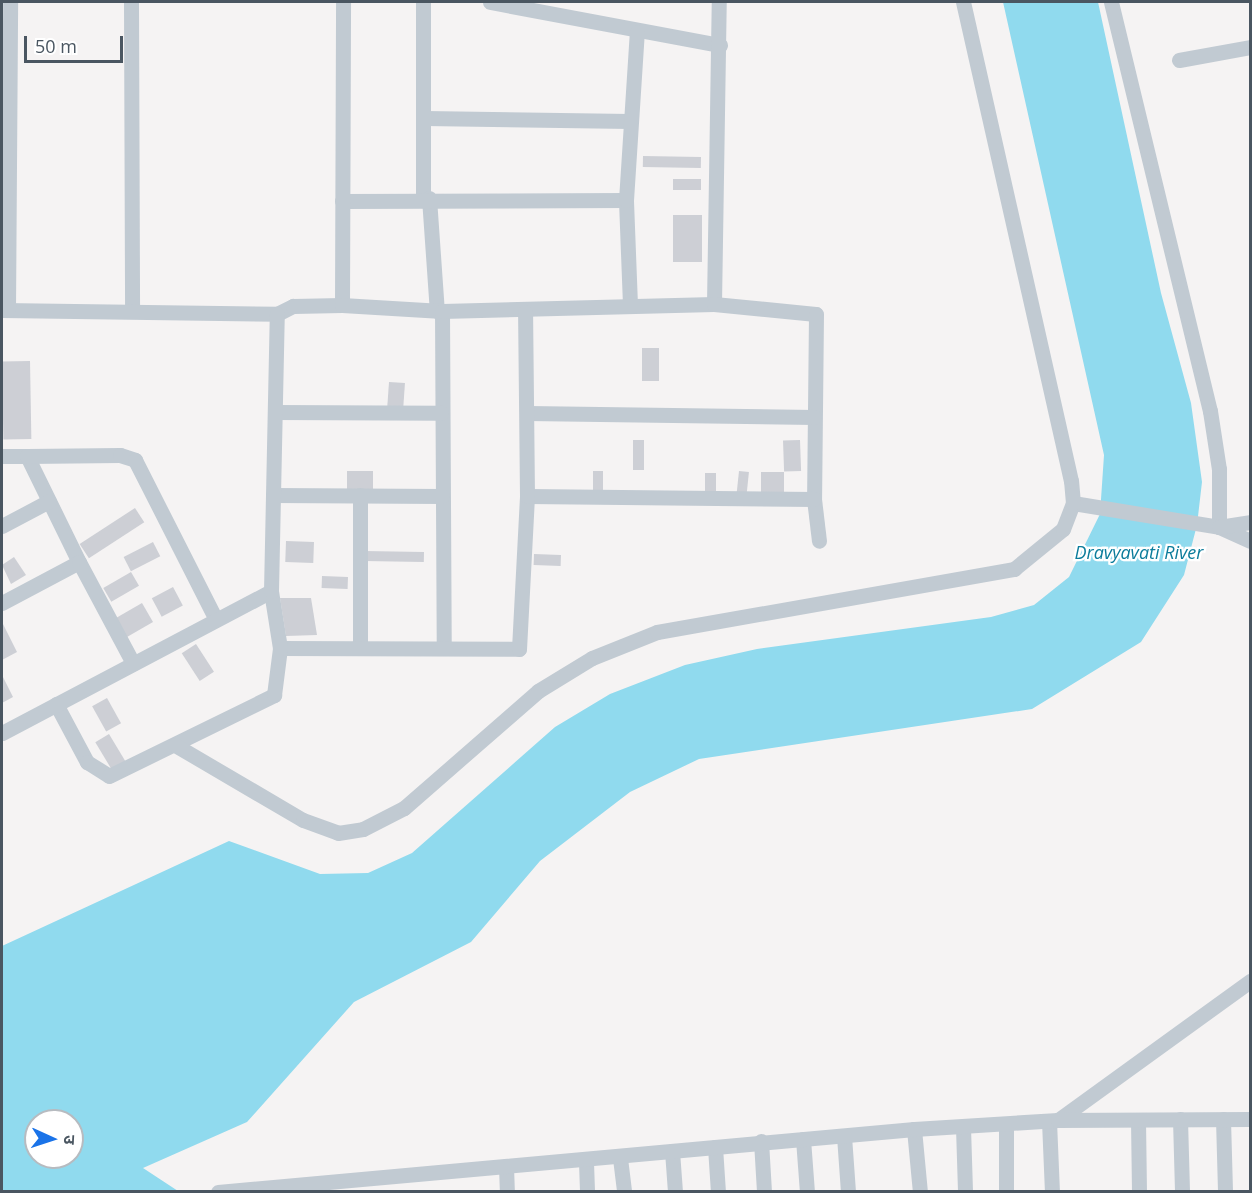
<!DOCTYPE html>
<html>
<head>
<meta charset="utf-8">
<style>
  body { margin:0 }
  #map { position:relative; width:1252px; height:1193px; overflow:hidden; background:#f5f3f3; font-family:"Open Sans","Noto Sans Devanagari",sans-serif }
  div>[style] { position:absolute }
  .water>* { inset:0; background:#90daee }
  .building>* { inset:0; background:#cdcfd5; transform-origin:0 0 }
  .minor>* { height:15px; margin:-7.5px; padding:0 7.5px; transform-origin:7.5px; border-radius:7.5px; background:#c1cad2 }
  span { translate:-50% -50%; white-space:nowrap; text-align:center; line-height:1.15; -webkit-text-stroke:4.5px #fff; paint-order:stroke }
  .water-label { font-size:18px; color:#0c7c9b; font-style:italic }
  .frame { position:absolute; inset:0; border:3px solid #4a5661; pointer-events:none }
  .north { position:absolute; left:24px; top:1109px; width:60px; height:60px; box-sizing:border-box; background:#fff; border:2px solid #b7bbc0; border-radius:50%; rotate:93deg; font-size:16px; font-weight:700; line-height:24px; text-align:center; color:#4a5661 }
  .north::after { content:''; display:block; margin:auto; width:21px; height:27px; background:#1a73e8; clip-path:polygon(50% 0,100% 100%,50% 72%,0 100%) }
  .scale { position:absolute; left:24px; top:36px; width:99px; height:27px; box-sizing:border-box; border:3px solid #4a5661; border-top:0; padding-left:8px; font-size:18px; line-height:21px; white-space:nowrap; color:#4a5661; -webkit-text-stroke:4px #fff; paint-order:stroke }
</style>
</head>
<body>
<div id="map">
  <div class="water">
    <i style="clip-path:polygon(evenodd,1003px 2px,1098px 2px,1161px 293px,1191px 403px,1202px 482px,1197px 525px,1184px 575px,1141px 642px,1032px 709px,699px 759px,630px 792px,540px 861px,471px 942px,354px 1002px,247px 1122px,143px 1168px,178px 1191px,2px 1191px,2px 946px,229px 841px,320px 874px,368px 873px,412px 853px,555px 727px,610px 694px,685px 665px,757px 649px,991px 617px,1034px 605px,1069px 577px,1100px 514px,1104px 455px,1003px 2px,36px 1121px,72px 1121px,72px 1157px,36px 1157px,36px 1121px)"></i>
  </div>
  <div class="building">
    <i style="left:643px;top:156px;width:58px;height:11px;rotate:1deg"></i>
    <i style="left:673px;top:179px;width:28px;height:11px"></i>
    <i style="left:673px;top:215px;width:29px;height:47px"></i>
    <i style="left:642px;top:348px;width:17px;height:33px"></i>
    <i style="left:30px;top:361px;width:78px;height:28px;rotate:89deg"></i>
    <i style="left:389px;top:382px;width:16px;height:28px;rotate:4deg"></i>
    <i style="left:633px;top:440px;width:11px;height:30px"></i>
    <i style="left:800px;top:440px;width:31px;height:17px;rotate:88deg"></i>
    <i style="left:347px;top:471px;width:26px;height:21px"></i>
    <i style="left:593px;top:471px;width:10px;height:22px"></i>
    <i style="left:739px;top:471px;width:10px;height:23px;rotate:6deg"></i>
    <i style="left:761px;top:472px;width:23px;height:23px"></i>
    <i style="left:705px;top:473px;width:11px;height:22px"></i>
    <i style="left:135px;top:508px;width:17px;height:66px;rotate:57deg"></i>
    <i style="left:286px;top:541px;width:28px;height:21px;rotate:2deg"></i>
    <i style="left:153px;top:542px;width:16px;height:33px;rotate:63deg"></i>
    <i style="left:364px;top:551px;width:60px;height:10px;rotate:1deg"></i>
    <i style="left:534px;top:554px;width:27px;height:11px;rotate:2deg"></i>
    <i style="clip-path:polygon(14px 557px,26px 575px,11px 584px,2px 565px)"></i>
    <i style="left:131px;top:572px;width:16px;height:32px;rotate:60deg"></i>
    <i style="left:322px;top:576px;width:26px;height:12px;rotate:2deg"></i>
    <i style="left:173px;top:587px;width:21px;height:24px;rotate:62deg"></i>
    <i style="clip-path:polygon(280px 598px,311px 598px,317px 635px,286px 636px)"></i>
    <i style="left:142px;top:603px;width:22px;height:31px;rotate:60deg"></i>
    <i style="clip-path:polygon(2px 622px,17px 652px,2px 660px)"></i>
    <i style="left:196px;top:644px;width:33px;height:17px;rotate:57deg"></i>
    <i style="clip-path:polygon(2px 675px,13px 697px,2px 703px)"></i>
    <i style="left:107px;top:698px;width:29px;height:17px;rotate:61deg"></i>
    <i style="left:109px;top:734px;width:33px;height:16px;rotate:59deg"></i>
  </div>
  <div class="minor">
    <i style="left:131px;top:2px;width:309px;rotate:89.8deg"></i>
    <i style="left:490px;top:2px;width:234px;rotate:10.6deg"></i>
    <i style="left:1111px;top:2px;width:421px;rotate:76.4deg"></i>
    <i style="left:1210px;top:411px;width:59px;rotate:81.2deg"></i>
    <i style="left:1219px;top:469px;width:58px;rotate:90deg"></i>
    <i style="left:1179px;top:60px;width:72px;rotate:-10.4deg"></i>
    <i style="left:424px;top:118px;width:206px;rotate:0.8deg"></i>
    <i style="left:423px;top:198px;width:196px;rotate:-90deg"></i>
    <i style="left:429px;top:198px;width:113px;rotate:86deg"></i>
    <i style="left:342px;top:201px;width:284px;rotate:-0.2deg"></i>
    <i style="left:714px;top:304px;width:302px;rotate:-89.1deg"></i>
    <i style="left:342px;top:305px;width:303px;rotate:-89.8deg"></i>
    <i style="left:630px;top:305px;width:105px;rotate:-92.2deg"></i>
    <i style="left:626px;top:200px;width:168px;rotate:-86.3deg"></i>
    <i style="left:2px;top:310px;width:275px;rotate:0.8deg"></i>
    <i style="left:277px;top:314px;width:18px;rotate:-27deg"></i>
    <i style="left:293px;top:306px;width:49px;rotate:-1.2deg"></i>
    <i style="left:342px;top:305px;width:100px;rotate:3.4deg"></i>
    <i style="left:442px;top:311px;width:336px;rotate:89.7deg"></i>
    <i style="left:8px;top:310px;width:308px;rotate:-89.6deg"></i>
    <i style="left:442px;top:311px;width:272px;rotate:-1.5deg"></i>
    <i style="left:714px;top:304px;width:102px;rotate:5.6deg"></i>
    <i style="left:816px;top:314px;width:185px;rotate:90.6deg"></i>
    <i style="left:814px;top:499px;width:42px;rotate:83.2deg"></i>
    <i style="left:275px;top:412px;width:166px;rotate:0.3deg"></i>
    <i style="left:527px;top:413px;width:287px;rotate:0.8deg"></i>
    <i style="left:2px;top:456px;width:25px"></i>
    <i style="left:27px;top:456px;width:118px;rotate:63.9deg"></i>
    <i style="left:27px;top:456px;width:93px;rotate:-0.6deg"></i>
    <i style="left:120px;top:455px;width:16px;rotate:18deg"></i>
    <i style="left:135px;top:460px;width:179px;rotate:63.1deg"></i>
    <i style="left:273px;top:495px;width:169px;rotate:0.3deg"></i>
    <i style="left:527px;top:496px;width:287px;rotate:0.6deg"></i>
    <i style="left:1073px;top:503px;width:148px;rotate:9.3deg"></i>
    <i style="left:1219px;top:527px;width:34px;rotate:24deg"></i>
    <i style="left:2px;top:526px;width:53px;rotate:-28deg"></i>
    <i style="left:1219px;top:527px;width:31px;rotate:-9deg"></i>
    <i style="left:2px;top:603px;width:87px;rotate:-28deg"></i>
    <i style="left:79px;top:562px;width:115px;rotate:61.9deg"></i>
    <i style="left:360px;top:647px;width:152px;rotate:-90deg"></i>
    <i style="left:280px;top:648px;width:239px;rotate:0.2deg"></i>
    <i style="left:519px;top:649px;width:153px;rotate:-87deg"></i>
    <i style="left:527px;top:496px;width:184px;rotate:-90.6deg"></i>
    <i style="left:56px;top:704px;width:66px;rotate:61.9deg"></i>
    <i style="left:87px;top:762px;width:26px;rotate:32deg"></i>
    <i style="left:109px;top:776px;width:184px;rotate:-26.1deg"></i>
    <i style="left:274px;top:695px;width:47px;rotate:-82.7deg"></i>
    <i style="left:280px;top:648px;width:58px;rotate:-99deg"></i>
    <i style="left:2px;top:733px;width:304px;rotate:-27.8deg"></i>
    <i style="left:271px;top:591px;width:277px;rotate:-88.8deg"></i>
    <i style="left:175px;top:745px;width:148px;rotate:30.4deg"></i>
    <i style="left:303px;top:820px;width:37px;rotate:20deg"></i>
    <i style="left:338px;top:833px;width:25px;rotate:-9deg"></i>
    <i style="left:363px;top:829px;width:46px;rotate:-27.1deg"></i>
    <i style="left:404px;top:808px;width:178px;rotate:-41.1deg"></i>
    <i style="left:538px;top:691px;width:63px;rotate:-31.4deg"></i>
    <i style="left:592px;top:658px;width:70px;rotate:-21.8deg"></i>
    <i style="left:657px;top:632px;width:363px;rotate:-10deg"></i>
    <i style="left:1014px;top:569px;width:63px;rotate:-39.2deg"></i>
    <i style="left:1063px;top:529px;width:28px;rotate:-69deg"></i>
    <i style="left:1073px;top:503px;width:22px;rotate:-95deg"></i>
    <i style="left:1071px;top:481px;width:491px;rotate:-102.7deg"></i>
    <i style="left:1180px;top:1119px;width:73px;rotate:88.4deg"></i>
    <i style="left:1223px;top:1119px;width:73px;rotate:88.4deg"></i>
    <i style="left:1058px;top:1120px;width:237px;rotate:-35.9deg"></i>
    <i style="left:1138px;top:1120px;width:72px;rotate:89.2deg"></i>
    <i style="left:1049px;top:1121px;width:71px;rotate:87.6deg"></i>
    <i style="left:1006px;top:1125px;width:67px;rotate:90deg"></i>
    <i style="left:963px;top:1127px;width:65px;rotate:88.2deg"></i>
    <i style="left:914px;top:1129px;width:63px;rotate:84.6deg"></i>
    <i style="left:844px;top:1136px;width:56px;rotate:85.9deg"></i>
    <i style="left:803px;top:1139px;width:53px;rotate:85.7deg"></i>
    <i style="left:761px;top:1141px;width:51px;rotate:86.6deg"></i>
    <i style="left:715px;top:1147px;width:45px;rotate:86.2deg"></i>
    <i style="left:672px;top:1151px;width:41px;rotate:85.8deg"></i>
    <i style="left:620px;top:1158px;width:34px;rotate:83deg"></i>
    <i style="left:586px;top:1162px;width:30px;rotate:88deg"></i>
    <i style="left:506px;top:1166px;width:26px;rotate:88deg"></i>
    <i style="left:218px;top:1192px;width:699px;rotate:-5.17deg"></i>
    <i style="left:914px;top:1129px;width:144px;rotate:-3.6deg"></i>
    <i style="left:1058px;top:1120px;width:192px;rotate:-0.3deg"></i>
  </div>
  <div class="water-label">
    <span style="left:1139px;top:552px">Dravyavati River</span>
  </div>
  <div class="frame"></div>
  <div class="north">उ</div>
  <div class="scale">50 m</div>
</div>
</body>
</html>
